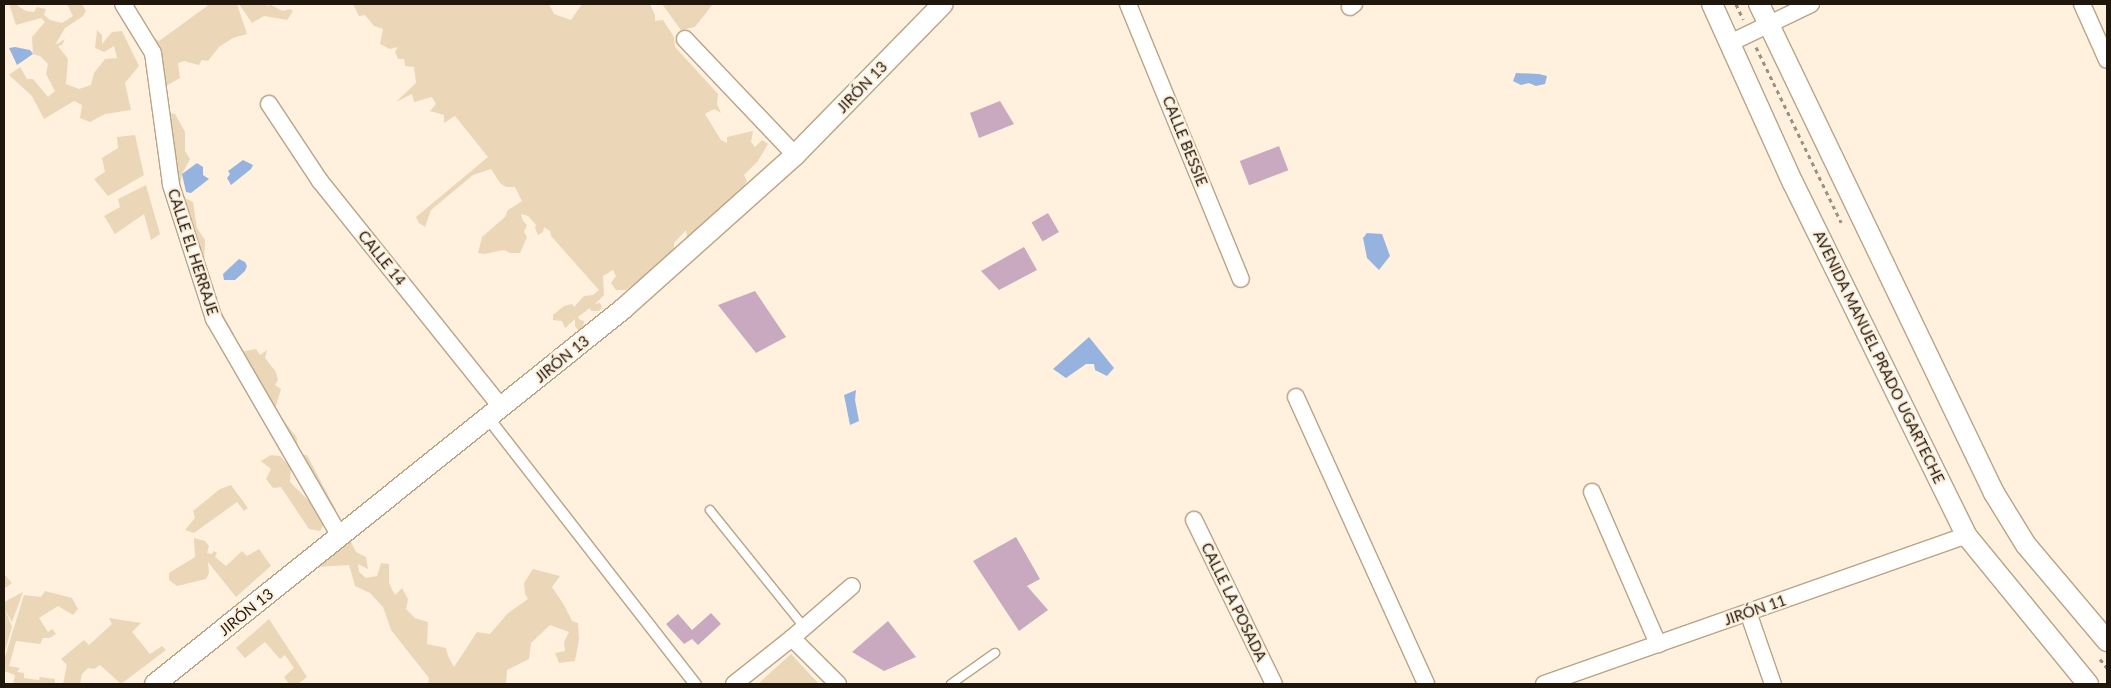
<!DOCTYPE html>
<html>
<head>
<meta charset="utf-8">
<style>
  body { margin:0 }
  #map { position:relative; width:2111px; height:688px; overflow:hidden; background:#fff1de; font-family:Lato,sans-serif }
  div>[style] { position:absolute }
  .green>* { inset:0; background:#ebd6b8 }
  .water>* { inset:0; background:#95b3de }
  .building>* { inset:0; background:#c9a9c0; transform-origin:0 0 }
  .path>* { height:3px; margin-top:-1.5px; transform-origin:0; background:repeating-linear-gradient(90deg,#9c9081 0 4px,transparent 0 8px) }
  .roads { filter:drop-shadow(1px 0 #b9a485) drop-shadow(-1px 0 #b9a485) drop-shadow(0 1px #b9a485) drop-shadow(0 -1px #b9a485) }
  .service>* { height:8px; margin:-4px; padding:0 4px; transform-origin:4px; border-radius:4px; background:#fff }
  .pedestrian>* { height:11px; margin:-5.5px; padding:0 5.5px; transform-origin:5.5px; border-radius:5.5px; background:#fff }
  .minor>* { height:16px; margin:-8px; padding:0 8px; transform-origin:8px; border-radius:8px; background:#fff }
  .tertiary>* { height:20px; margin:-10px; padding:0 10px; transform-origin:10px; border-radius:10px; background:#fff }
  span { translate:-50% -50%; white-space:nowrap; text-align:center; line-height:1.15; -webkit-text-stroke:4.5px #fff1de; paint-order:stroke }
  .street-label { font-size:15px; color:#1f170b }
  .frame { position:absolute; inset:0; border:5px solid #1f170b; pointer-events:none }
</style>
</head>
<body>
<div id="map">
  <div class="green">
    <i style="clip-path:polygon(9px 4px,15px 4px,26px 11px,34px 12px,37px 7px,46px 9px,44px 15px,50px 20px,62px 23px,73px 16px,67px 4px,82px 4px,86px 11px,83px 16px,65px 28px,55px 45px,65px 39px,62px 45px,58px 46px,68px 59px,66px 84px,79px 89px,91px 85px,94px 73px,105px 59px,117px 58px,114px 46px,104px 52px,95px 48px,97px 30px,102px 35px,102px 44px,112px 32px,122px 31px,139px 66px,125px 83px,131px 110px,105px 114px,90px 122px,80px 118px,82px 105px,74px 101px,44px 119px,32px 96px,9px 75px,20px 67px,27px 79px,33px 79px,48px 97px,55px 91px,46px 74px,48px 64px,40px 56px,33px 54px,32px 37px,45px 22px,41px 18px,16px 25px)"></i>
    <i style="clip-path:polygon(210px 4px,237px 4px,247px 34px,233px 38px,219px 47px,208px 61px,202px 60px,199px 65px,184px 61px,178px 63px,180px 78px,164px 87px,152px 37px,159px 41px)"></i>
    <i style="clip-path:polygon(239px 4px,267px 4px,267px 6px,271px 5px,283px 11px,290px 9px,293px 11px,287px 20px,264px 16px,252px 23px)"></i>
    <i style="clip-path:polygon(353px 4px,549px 4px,554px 14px,571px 20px,582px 4px,650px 4px,655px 15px,655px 21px,663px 20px,674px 37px,675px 47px,718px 94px,717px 104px,721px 113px,714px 109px,705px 114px,721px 140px,727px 143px,727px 137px,753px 131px,751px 142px,755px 147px,762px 140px,768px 144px,758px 161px,744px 175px,747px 181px,730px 205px,695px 238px,687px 236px,686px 230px,674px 243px,674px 253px,651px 278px,643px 277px,626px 290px,616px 290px,611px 283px,616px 276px,613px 270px,603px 276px,604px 295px,595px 304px,600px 303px,602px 307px,599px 311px,591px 311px,590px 308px,578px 317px,580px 320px,584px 321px,583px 327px,578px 330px,575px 326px,575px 319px,565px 328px,562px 321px,553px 320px,553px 315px,564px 306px,572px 304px,574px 307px,584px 296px,593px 295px,599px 290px,551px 236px,550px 231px,544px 227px,543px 232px,538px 235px,535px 228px,536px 225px,528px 216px,521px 214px,523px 221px,527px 225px,524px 232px,527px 237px,520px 253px,510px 253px,504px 250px,485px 254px,478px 253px,482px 237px,505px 217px,508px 210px,522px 201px,515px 187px,506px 187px,500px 183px,491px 169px,473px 175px,431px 210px,425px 227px,419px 223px,416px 217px,488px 157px,455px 116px,444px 123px,444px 115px,430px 111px,436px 104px,432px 97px,414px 102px,412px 94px,396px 102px,416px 83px,414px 67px,405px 66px,404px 59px,398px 59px,395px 52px,398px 47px,390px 49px,380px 44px,383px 29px,374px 26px,365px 15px,359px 16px)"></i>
    <i style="clip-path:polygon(662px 4px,713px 4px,695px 27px,681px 30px)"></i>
    <i style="clip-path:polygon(168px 113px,175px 114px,185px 132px,185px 151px,190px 159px,182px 174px,180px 186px,185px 198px,193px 202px,197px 228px,205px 240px,204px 266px,221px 311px,234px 334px,231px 341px,218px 317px,174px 183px)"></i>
    <i style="clip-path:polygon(135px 135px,144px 175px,108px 196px,94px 179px,105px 172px,102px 158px,118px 148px,117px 137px)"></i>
    <i style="clip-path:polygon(146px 185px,160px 234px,151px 240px,144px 214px,115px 234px,104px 216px,120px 207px,118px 199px)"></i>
    <i style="clip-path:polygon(256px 349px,260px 355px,267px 350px,265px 358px,276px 372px,278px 380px,275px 385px,281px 389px,275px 409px,297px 438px,298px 449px,302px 455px,307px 455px,336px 510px,329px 512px,240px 356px,245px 351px)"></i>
    <i style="clip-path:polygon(271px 455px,280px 456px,291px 468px,290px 482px,315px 507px,325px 522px,320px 531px,309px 529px,281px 487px,273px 488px,266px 479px,271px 469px,261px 461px)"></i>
    <i style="clip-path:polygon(231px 485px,248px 508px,244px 511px,237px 502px,194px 533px,185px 530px,195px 518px,193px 511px,220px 489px)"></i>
    <i style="clip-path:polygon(194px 538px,205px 541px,209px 546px,207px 553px,212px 554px,214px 551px,217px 553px,215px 557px,226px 566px,242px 551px,247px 556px,259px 549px,271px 566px,236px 597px,208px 562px,209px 573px,206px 579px,177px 586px,169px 580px,169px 573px,195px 557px)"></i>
    <i style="clip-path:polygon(351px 542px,356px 552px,366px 557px,368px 569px,358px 564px,359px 572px,366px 578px,377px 576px,381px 563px,389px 564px,389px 583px,395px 595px,402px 588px,408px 599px,406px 609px,415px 618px,428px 622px,427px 644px,446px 648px,448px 656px,454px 667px,477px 632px,490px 634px,508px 613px,528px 599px,525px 594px,524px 583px,533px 569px,560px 576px,552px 587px,564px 605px,572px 621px,578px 623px,579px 640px,575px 661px,559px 663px,555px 653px,565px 651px,564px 642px,569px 632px,550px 625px,531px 643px,529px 659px,507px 670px,506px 684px,428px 684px,429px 678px,391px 630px,383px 607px,370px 593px,355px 586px,349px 565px,316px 567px,338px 549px)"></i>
    <i style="clip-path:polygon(4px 574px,12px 583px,4px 589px,4px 602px,23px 592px,12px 622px,5px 610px,12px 627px,4px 654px)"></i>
    <i style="clip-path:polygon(45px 591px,72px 598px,78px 609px,73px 615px,58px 606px,39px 618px,48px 632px,52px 629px,56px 634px,49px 638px,43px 638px,40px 644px,16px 641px,9px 666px,20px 668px,17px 672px,24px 673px,24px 678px,39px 680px,40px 677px,55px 679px,55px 684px,13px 684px,15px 675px,4px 671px,4px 660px,24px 595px,41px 597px)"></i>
    <i style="clip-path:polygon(109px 618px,141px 623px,132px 632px,150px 654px,162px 646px,166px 650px,121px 684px,100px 665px,94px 669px,88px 668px,82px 674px,80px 684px,63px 684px,67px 665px,61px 659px,84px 640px,89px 645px,112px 624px)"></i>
    <i style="clip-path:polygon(269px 619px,307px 677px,298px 684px,289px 684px,284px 677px,294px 668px,285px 655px,280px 659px,265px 642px,245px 658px,236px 648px)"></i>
    <i style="clip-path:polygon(791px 654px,819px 684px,758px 684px)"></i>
  </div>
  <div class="water">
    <i style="clip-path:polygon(15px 47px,30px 50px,33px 54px,17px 65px,9px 48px)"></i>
    <i style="clip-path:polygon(1516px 73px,1539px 74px,1547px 76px,1545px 84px,1536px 86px,1529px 83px,1521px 85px,1513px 81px)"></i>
    <i style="clip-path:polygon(243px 160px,253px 165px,251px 169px,231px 185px,227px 178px,230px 174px,228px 171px)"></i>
    <i style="clip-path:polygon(197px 163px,203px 167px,203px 175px,209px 179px,191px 193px,186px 192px,182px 174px)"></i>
    <i style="clip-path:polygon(1367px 233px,1382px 234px,1390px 256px,1379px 270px,1367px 258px,1363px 238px)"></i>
    <i style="clip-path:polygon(239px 259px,245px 262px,247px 266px,245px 271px,235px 280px,224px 280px,223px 274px)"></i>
    <i style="clip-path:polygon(1089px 337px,1114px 368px,1107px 376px,1095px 370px,1094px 364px,1086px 364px,1066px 378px,1053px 369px)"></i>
    <i style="clip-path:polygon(856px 390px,855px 400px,859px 421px,850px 425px,844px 395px)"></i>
  </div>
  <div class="building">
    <i style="clip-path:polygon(1000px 101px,1014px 124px,979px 138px,970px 113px)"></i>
    <i style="left:1279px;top:146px;width:26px;height:42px;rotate:69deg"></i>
    <i style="left:1048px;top:213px;width:22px;height:19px;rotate:60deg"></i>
    <i style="clip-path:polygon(1024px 247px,1037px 270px,999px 290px,981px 271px)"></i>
    <i style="clip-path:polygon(755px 291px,786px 337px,756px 353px,718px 305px)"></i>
    <i style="clip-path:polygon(1016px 537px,1040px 579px,1027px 586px,1048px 610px,1019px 631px,973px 561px)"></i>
    <i style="clip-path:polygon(711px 613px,721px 624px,698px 645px,692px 639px,684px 644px,666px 624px,678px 614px,692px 630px)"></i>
    <i style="clip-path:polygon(888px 621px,916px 657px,884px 671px,852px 652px)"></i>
  </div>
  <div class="path">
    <i style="left:1736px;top:4px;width:17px;rotate:65deg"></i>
    <i style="left:1756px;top:47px;width:195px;rotate:64.1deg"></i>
    <i style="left:2100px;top:659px;width:11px;rotate:52deg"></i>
  </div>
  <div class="roads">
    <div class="service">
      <i style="left:710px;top:510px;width:150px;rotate:51.2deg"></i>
      <i style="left:951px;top:684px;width:54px;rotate:-35.2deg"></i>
    </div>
    <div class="pedestrian">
      <i style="left:488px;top:418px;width:337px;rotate:52.1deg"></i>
    </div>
    <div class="minor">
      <i style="left:123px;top:4px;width:57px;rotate:58.5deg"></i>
      <i style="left:153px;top:53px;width:133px;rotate:82.2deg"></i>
      <i style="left:171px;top:185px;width:141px;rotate:72.2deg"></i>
      <i style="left:214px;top:319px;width:251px;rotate:59.9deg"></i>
      <i style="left:1128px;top:4px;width:297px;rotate:67.7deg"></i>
      <i style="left:2082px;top:4px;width:61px;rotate:65.9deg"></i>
      <i style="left:1350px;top:7px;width:5px;rotate:-37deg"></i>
      <i style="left:685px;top:39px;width:160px;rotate:46.5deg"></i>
      <i style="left:1730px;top:43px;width:90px;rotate:-25.7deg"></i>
      <i style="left:269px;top:104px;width:92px;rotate:56.5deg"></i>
      <i style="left:320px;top:181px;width:290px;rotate:51.3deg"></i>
      <i style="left:1296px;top:397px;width:315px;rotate:65.6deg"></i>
      <i style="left:1592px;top:492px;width:166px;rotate:66.5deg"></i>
      <i style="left:1194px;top:520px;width:182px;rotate:64deg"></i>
      <i style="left:1748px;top:612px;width:76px;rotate:70.9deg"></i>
      <i style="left:792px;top:638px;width:65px;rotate:45deg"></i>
      <i style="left:734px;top:684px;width:74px;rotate:-38.4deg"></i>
      <i style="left:792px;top:638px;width:79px;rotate:-40.9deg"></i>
      <i style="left:1544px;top:684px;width:448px;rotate:-19.4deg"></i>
    </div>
    <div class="tertiary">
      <i style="left:1712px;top:4px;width:196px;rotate:65.7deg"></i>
      <i style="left:1793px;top:183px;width:392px;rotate:63.8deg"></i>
      <i style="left:1966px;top:535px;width:193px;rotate:50.7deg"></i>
      <i style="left:1759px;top:4px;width:543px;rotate:64.33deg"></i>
      <i style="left:1994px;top:493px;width:61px;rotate:58.4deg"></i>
      <i style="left:2026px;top:545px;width:126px;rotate:49.8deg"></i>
      <i style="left:155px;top:684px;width:600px;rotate:-38.7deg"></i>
      <i style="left:623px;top:309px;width:231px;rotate:-41.8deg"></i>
      <i style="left:795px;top:155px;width:211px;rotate:-45.6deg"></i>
    </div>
  </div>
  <div class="street-label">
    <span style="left:862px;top:87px;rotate:-46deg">JIRÓN 13</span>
    <span style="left:1185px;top:141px;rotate:68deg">CALLE BESSIE</span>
    <span style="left:193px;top:252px;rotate:72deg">CALLE EL HERRAJE</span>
    <span style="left:382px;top:258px;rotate:51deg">CALLE 14</span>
    <span style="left:1879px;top:357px;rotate:64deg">AVENIDA MANUEL PRADO UGARTECHE</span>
    <span style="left:562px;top:359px;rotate:-39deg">JIRÓN 13</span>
    <span style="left:1234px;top:602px;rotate:64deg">CALLE LA POSADA</span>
    <span style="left:1755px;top:610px;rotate:-19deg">JIRÓN 11</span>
    <span style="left:246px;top:612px;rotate:-39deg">JIRÓN 13</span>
  </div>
  <div class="frame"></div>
</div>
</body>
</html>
